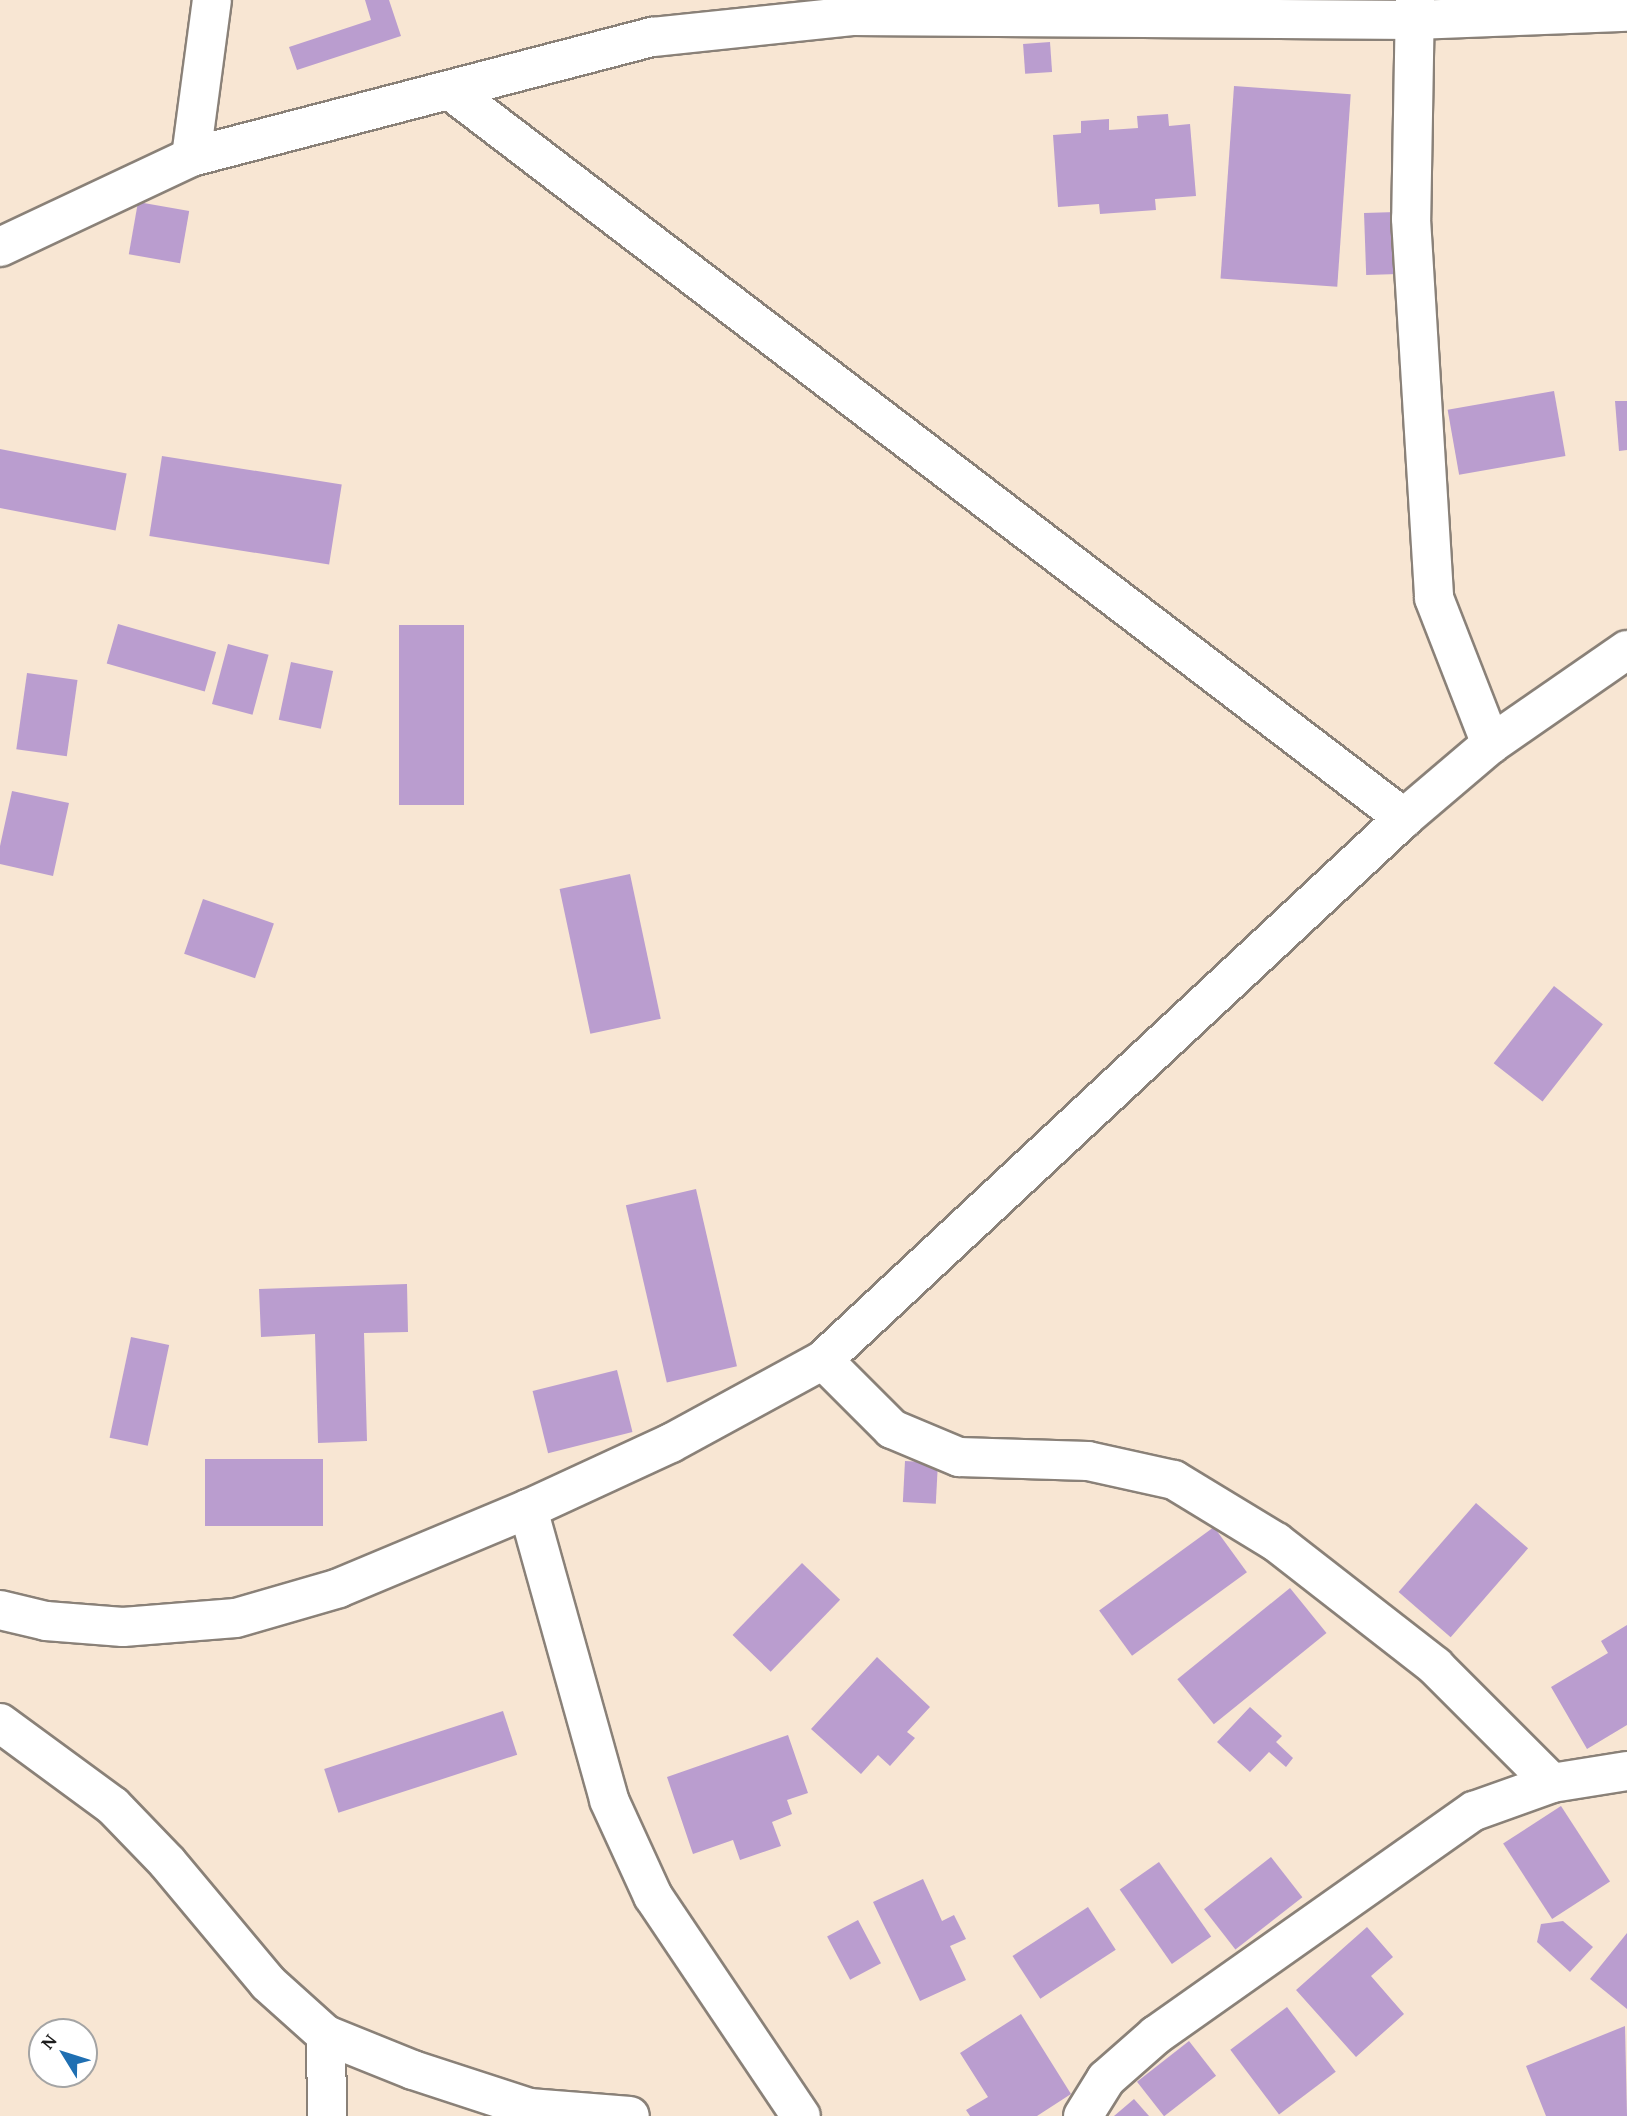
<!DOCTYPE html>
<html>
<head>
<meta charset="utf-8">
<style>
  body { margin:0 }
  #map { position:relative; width:1627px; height:2116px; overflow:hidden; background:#f8e6d3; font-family:"Gentium Book Plus",serif }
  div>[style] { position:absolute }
  .building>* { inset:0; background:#ba9dcf; transform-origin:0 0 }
  .roads { filter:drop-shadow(2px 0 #8a8178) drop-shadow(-2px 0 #8a8178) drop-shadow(0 2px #8a8178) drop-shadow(0 -2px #8a8178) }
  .street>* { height:38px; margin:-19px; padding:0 19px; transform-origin:19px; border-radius:19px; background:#fff }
  .secondary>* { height:38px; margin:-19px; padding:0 19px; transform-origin:19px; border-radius:19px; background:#fff }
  span { translate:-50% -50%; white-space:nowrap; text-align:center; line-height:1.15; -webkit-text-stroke:5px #fff; paint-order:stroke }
  .north { position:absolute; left:28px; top:2018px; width:70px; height:70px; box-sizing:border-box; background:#fff; border:2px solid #a4a4a4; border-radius:50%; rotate:308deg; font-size:19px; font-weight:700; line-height:28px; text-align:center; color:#1c1c1c }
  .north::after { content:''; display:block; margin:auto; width:24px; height:32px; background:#1f6fb2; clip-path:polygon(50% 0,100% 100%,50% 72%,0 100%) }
</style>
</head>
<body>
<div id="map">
  <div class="building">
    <i style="clip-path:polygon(365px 0,389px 0,401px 36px,297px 70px,289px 47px,371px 20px)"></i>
    <i style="left:1050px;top:42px;width:30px;height:27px;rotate:86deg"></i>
    <i style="left:1234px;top:86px;width:117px;height:193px;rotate:4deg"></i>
    <i style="clip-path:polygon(1168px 114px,1169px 126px,1190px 124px,1196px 196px,1155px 199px,1156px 210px,1100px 214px,1099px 204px,1058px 207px,1053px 135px,1081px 133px,1081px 121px,1109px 119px,1109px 130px,1138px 128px,1137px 116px)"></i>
    <i style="left:138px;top:202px;width:52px;height:53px;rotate:10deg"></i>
    <i style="left:1396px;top:212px;width:62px;height:32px;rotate:88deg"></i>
    <i style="left:1554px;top:391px;width:66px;height:108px;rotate:80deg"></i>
    <i style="clip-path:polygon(1615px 401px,1627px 401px,1627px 450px,1619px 451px)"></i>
    <i style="left:0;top:449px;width:129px;height:58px;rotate:11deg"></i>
    <i style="left:162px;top:456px;width:182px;height:81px;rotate:9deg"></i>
    <i style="left:118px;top:624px;width:102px;height:41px;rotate:16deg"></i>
    <i style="left:464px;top:625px;width:180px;height:65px;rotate:90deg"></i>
    <i style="left:228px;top:644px;width:42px;height:62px;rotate:15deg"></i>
    <i style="left:291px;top:662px;width:43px;height:59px;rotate:12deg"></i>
    <i style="left:27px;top:673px;width:51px;height:77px;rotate:8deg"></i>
    <i style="clip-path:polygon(12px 791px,69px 803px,53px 876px,0 864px,0 846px)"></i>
    <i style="left:630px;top:874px;width:148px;height:72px;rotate:78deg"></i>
    <i style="left:203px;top:899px;width:75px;height:58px;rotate:19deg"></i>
    <i style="left:1554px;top:986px;width:62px;height:98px;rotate:38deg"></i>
    <i style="left:696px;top:1189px;width:182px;height:72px;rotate:77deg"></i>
    <i style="clip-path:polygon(407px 1284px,408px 1332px,364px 1333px,367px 1441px,318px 1443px,315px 1334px,261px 1337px,259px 1289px)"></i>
    <i style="left:131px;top:1337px;width:39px;height:103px;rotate:12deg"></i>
    <i style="left:617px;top:1370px;width:64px;height:87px;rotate:76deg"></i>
    <i style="left:205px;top:1459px;width:118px;height:67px"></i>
    <i style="left:905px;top:1461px;width:33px;height:41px;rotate:3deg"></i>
    <i style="left:1476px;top:1503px;width:69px;height:118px;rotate:41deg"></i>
    <i style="left:1214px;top:1527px;width:56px;height:142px;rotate:54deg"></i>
    <i style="left:802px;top:1563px;width:53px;height:100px;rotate:44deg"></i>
    <i style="left:1290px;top:1588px;width:58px;height:145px;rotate:51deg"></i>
    <i style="clip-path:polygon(1627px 1625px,1627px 1725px,1587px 1749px,1551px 1687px,1608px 1653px,1601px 1641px)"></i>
    <i style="clip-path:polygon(877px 1657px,930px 1707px,907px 1732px,915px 1738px,890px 1766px,878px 1755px,861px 1774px,811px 1729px)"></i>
    <i style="clip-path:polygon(1250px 1707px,1282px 1736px,1276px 1742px,1293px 1758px,1286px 1767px,1269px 1752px,1250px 1772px,1217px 1742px)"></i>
    <i style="left:503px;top:1711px;width:46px;height:188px;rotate:72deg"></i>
    <i style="clip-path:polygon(788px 1735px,808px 1793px,787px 1800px,792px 1814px,772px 1822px,781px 1846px,740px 1860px,733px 1840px,693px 1854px,667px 1777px)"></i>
    <i style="left:1561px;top:1806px;width:90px;height:69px;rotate:57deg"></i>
    <i style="left:1271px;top:1857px;width:51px;height:85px;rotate:52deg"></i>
    <i style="left:1159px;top:1862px;width:91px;height:48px;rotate:55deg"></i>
    <i style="clip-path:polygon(923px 1879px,942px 1921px,954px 1915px,966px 1939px,950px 1946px,966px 1980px,920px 2001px,873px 1902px)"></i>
    <i style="left:1088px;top:1907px;width:51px;height:90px;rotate:57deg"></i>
    <i style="left:858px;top:1920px;width:49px;height:35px;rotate:62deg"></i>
    <i style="clip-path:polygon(1563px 1921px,1593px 1947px,1570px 1972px,1537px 1942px,1541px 1924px)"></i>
    <i style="clip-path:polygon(1367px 1927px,1393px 1957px,1371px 1976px,1404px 2014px,1356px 2057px,1296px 1990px)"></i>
    <i style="clip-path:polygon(1627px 1933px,1627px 2009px,1590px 1979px)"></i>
    <i style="left:1287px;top:2007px;width:81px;height:71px;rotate:53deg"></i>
    <i style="clip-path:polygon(1021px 2014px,1071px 2094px,1037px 2116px,970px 2116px,966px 2110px,988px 2097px,960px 2053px)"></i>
    <i style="clip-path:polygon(1625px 2026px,1627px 2116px,1546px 2116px,1526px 2066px)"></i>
    <i style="left:1189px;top:2041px;width:44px;height:66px;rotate:52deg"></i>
    <i style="clip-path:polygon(1134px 2099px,1149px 2116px,1114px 2116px)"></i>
  </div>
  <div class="roads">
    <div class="street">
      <i style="left:1415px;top:0;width:219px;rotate:91deg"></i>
      <i style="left:1411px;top:219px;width:380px;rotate:86.5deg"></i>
      <i style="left:1434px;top:598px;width:157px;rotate:68.7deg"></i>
      <i style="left:451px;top:91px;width:1199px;rotate:37.34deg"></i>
      <i style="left:191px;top:157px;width:158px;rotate:-82.4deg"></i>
      <i style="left:0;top:247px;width:211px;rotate:-25.2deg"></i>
      <i style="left:191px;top:157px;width:477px;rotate:-14.6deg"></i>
      <i style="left:653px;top:37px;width:200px;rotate:-6deg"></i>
      <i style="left:852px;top:16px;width:563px;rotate:0.41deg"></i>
      <i style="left:1415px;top:20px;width:212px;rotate:-2.2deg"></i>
      <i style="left:823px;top:1360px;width:98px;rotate:45deg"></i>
      <i style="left:892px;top:1429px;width:73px;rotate:22.7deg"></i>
      <i style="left:959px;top:1457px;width:129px;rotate:1.8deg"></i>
      <i style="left:1088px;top:1461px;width:88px;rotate:12.5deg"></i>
      <i style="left:1174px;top:1480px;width:119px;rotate:31.3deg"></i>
      <i style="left:1276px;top:1542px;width:202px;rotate:37.9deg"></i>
      <i style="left:1435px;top:1666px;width:165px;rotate:45deg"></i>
      <i style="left:528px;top:1509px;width:302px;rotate:74.4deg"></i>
      <i style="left:609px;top:1800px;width:106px;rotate:65.4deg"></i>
      <i style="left:653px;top:1896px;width:265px;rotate:56.1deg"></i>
      <i style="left:0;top:1610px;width:47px;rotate:13.4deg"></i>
      <i style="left:46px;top:1621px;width:77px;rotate:4.5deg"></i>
      <i style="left:123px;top:1627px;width:113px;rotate:-4.6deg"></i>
      <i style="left:236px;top:1618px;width:107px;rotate:-16.2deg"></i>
      <i style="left:339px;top:1588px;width:205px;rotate:-22.7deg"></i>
      <i style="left:528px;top:1509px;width:157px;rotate:-24.8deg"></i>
      <i style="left:671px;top:1443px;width:173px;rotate:-28.6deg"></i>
      <i style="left:823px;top:1360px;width:795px;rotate:-43.01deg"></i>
      <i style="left:1404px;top:818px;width:114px;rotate:-40.4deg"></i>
      <i style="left:1491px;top:744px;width:165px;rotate:-34.7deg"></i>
      <i style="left:326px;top:2035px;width:81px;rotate:89.3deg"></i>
      <i style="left:1083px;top:2116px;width:44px;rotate:-58.1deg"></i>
      <i style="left:1106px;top:2079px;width:67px;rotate:-41.3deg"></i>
      <i style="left:1156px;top:2035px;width:389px;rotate:-35.2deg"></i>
      <i style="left:1474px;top:1811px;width:83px;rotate:-19.7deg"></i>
      <i style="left:1552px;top:1783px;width:76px;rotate:-9.1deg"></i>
    </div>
    <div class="secondary">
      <i style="left:0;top:1723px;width:140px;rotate:36.3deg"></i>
      <i style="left:113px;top:1806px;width:78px;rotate:46deg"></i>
      <i style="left:167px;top:1862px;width:158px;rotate:50.1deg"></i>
      <i style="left:268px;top:1983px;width:78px;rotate:41.9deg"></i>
      <i style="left:326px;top:2035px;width:94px;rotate:21.9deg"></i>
      <i style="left:413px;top:2070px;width:122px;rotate:18.1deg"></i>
      <i style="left:529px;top:2108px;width:101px;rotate:4.5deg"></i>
    </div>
  </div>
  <div class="north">N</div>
</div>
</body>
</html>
